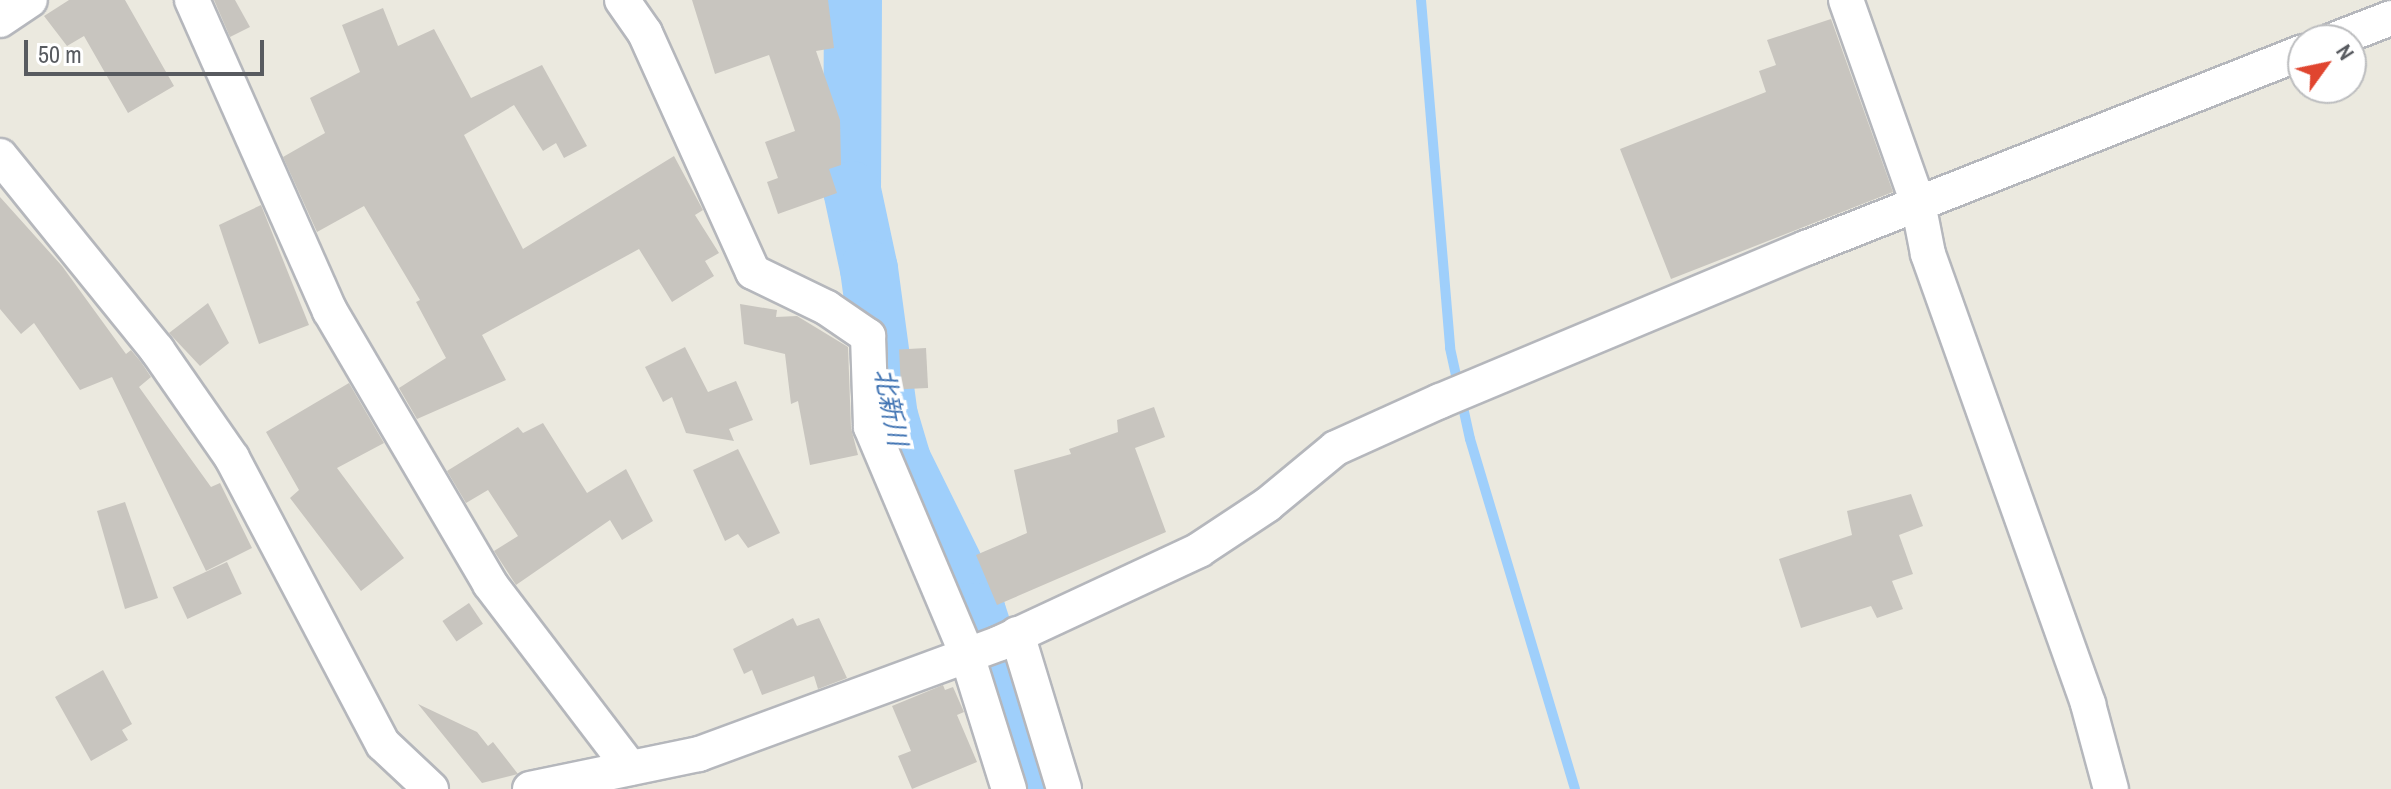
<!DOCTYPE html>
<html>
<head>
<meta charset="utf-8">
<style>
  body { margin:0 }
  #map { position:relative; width:2391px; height:789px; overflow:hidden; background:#ebe9df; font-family:"Archivo Narrow","Noto Sans JP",sans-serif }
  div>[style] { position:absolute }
  .stream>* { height:10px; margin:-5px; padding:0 5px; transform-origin:5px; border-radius:5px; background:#9fcffb }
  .river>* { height:58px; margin:-29px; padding:0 29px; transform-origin:29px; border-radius:29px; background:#9fcffb }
  .building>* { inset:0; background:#c8c5bf; transform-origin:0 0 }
  .roads { filter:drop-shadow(2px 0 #b5b7bc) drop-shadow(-2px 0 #b5b7bc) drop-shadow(0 2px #b5b7bc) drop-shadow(0 -2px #b5b7bc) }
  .minor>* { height:34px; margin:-17px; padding:0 17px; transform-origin:17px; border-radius:17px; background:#fff }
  span { translate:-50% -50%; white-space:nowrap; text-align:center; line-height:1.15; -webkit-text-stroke:7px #fff; paint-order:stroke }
  .water-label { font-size:26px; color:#4174b3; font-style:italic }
  .north { position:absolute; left:2287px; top:24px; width:80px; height:80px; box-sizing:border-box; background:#fff; border:2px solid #bcbdbf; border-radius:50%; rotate:57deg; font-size:22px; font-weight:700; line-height:32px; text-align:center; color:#585b60 }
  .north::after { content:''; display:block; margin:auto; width:28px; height:36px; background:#e0452f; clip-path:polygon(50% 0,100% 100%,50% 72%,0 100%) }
  .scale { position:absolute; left:24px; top:40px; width:240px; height:36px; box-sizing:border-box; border:4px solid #585b60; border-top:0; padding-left:10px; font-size:24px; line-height:28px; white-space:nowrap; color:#585b60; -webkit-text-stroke:6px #fff; paint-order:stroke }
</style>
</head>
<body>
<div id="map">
  <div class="stream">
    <i style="left:1421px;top:0;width:349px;rotate:85.2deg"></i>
    <i style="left:1450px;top:348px;width:93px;rotate:77.6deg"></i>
    <i style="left:1470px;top:439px;width:365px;rotate:73.3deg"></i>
  </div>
  <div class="river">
    <i style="left:853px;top:0;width:190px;rotate:90.3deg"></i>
    <i style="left:852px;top:190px;width:81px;rotate:77.9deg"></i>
    <i style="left:869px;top:269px;width:148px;rotate:82.3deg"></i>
    <i style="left:889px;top:416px;width:46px;rotate:73.5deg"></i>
    <i style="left:902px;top:460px;width:169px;rotate:63.7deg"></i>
    <i style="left:977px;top:612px;width:186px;rotate:71.9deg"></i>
  </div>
  <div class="building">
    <i style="clip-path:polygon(69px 0,125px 0,174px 86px,128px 113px,84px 36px,67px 46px,44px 16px)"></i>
    <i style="clip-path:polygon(214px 0,235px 0,250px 27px,230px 37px)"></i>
    <i style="clip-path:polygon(692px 0,828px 0,834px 48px,816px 51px,840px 120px,841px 165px,829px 169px,837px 193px,778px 214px,767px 182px,778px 178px,765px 142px,795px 131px,769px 55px,715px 74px)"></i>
    <i style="clip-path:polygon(383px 8px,398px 46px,434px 29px,471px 98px,542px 65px,587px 146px,564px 158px,556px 143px,543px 151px,514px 105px,464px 135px,523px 249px,674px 156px,703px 210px,695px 215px,719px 253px,705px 261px,714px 276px,672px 302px,639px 249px,482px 335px,506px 380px,417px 419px,399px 388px,446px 358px,416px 302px,420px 300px,364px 206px,317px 232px,283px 157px,325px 133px,310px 98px,360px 72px,342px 25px)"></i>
    <i style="clip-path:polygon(1831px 19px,1893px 192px,1671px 279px,1620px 149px,1766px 92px,1759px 71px,1776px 65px,1767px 40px)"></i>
    <i style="clip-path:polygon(0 197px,62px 266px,126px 354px,131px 350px,141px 362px,151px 377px,139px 387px,211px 487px,220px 483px,252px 548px,206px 571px,112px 377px,80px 390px,34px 323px,21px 334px,0 309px)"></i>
    <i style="clip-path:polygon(261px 205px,309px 325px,259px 344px,219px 225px)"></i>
    <i style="clip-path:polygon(208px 303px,229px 343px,200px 366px,169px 333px)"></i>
    <i style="clip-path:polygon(740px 304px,777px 310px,776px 317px,797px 316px,848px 347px,851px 428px,858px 455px,810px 465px,798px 401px,791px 404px,785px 354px,744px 344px)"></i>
    <i style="clip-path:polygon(685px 347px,708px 392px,736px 381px,753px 420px,729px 429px,734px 441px,686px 433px,672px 397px,663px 402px,645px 367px)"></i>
    <i style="left:926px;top:348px;width:40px;height:27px;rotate:87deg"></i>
    <i style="clip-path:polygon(349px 383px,384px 443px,337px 468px,404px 558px,361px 591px,290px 498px,299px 490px,266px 432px)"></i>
    <i style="clip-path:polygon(1154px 407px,1165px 437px,1135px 448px,1166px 532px,997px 605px,976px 555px,1027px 533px,1014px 470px,1071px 454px,1069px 449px,1118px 432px,1117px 420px)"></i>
    <i style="clip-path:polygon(543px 423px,587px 493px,626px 469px,653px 521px,622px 540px,610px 520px,516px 585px,494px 551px,518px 536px,488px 490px,466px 503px,447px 471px,518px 427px,523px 433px)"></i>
    <i style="clip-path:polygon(738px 449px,780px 533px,748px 548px,738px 534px,725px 541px,693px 470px)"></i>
    <i style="clip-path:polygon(1911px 494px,1923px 526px,1899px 535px,1913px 574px,1892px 581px,1903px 609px,1877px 618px,1871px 606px,1801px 628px,1779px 559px,1852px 535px,1847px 511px)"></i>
    <i style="clip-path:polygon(125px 502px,158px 598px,125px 609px,97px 511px)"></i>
    <i style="left:227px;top:562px;width:35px;height:60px;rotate:65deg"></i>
    <i style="left:469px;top:603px;width:25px;height:32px;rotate:56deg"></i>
    <i style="clip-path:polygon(793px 618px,797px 626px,819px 618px,847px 678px,818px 689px,814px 676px,762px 695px,752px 670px,744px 674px,733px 649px)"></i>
    <i style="clip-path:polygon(103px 670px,132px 724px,122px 730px,128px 740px,91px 761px,55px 697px)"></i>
    <i style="clip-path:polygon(943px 685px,945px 690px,953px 687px,964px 712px,957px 715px,977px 762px,912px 789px,898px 756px,911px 751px,892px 706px)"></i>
    <i style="clip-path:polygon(418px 704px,477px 732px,488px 746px,493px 742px,518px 774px,482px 783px)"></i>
  </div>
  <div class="roads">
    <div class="minor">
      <i style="left:192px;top:0;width:340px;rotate:66.1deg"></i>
      <i style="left:330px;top:311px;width:316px;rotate:59.6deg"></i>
      <i style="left:490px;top:584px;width:231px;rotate:52.7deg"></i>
      <i style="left:622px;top:0;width:40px;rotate:55.1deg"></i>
      <i style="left:645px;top:33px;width:262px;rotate:65.7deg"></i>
      <i style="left:753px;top:272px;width:82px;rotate:25.9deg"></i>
      <i style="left:827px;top:308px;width:50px;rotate:34.3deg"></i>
      <i style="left:868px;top:336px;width:91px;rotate:88.1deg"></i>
      <i style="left:871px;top:427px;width:244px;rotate:67.1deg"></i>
      <i style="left:966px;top:652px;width:144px;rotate:72.6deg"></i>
      <i style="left:1846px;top:0;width:215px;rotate:70.5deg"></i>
      <i style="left:1918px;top:203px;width:52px;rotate:78.9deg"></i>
      <i style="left:1928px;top:254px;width:478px;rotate:70.4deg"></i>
      <i style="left:2088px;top:704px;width:88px;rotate:74.9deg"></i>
      <i style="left:0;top:20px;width:36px;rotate:-34deg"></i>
      <i style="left:2334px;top:40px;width:61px;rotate:-21.1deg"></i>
      <i style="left:0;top:156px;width:250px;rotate:51deg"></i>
      <i style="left:157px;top:350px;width:131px;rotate:55.2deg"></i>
      <i style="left:232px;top:458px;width:323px;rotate:62.2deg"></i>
      <i style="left:383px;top:744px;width:66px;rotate:43.2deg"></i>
      <i style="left:1017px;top:634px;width:162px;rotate:73.1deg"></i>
      <i style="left:530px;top:789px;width:173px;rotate:-11.7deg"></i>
      <i style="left:699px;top:754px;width:321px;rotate:-20.2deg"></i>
      <i style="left:1000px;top:643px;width:220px;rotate:-25deg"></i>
      <i style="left:1199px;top:550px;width:82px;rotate:-33.5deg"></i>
      <i style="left:1267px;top:505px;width:89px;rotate:-39.6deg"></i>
      <i style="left:1336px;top:448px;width:114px;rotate:-24.3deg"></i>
      <i style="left:1440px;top:401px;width:397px;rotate:-22.7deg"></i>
      <i style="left:1806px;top:248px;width:534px;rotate:-21.52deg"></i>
    </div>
  </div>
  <div class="water-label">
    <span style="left:891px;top:407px;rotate:79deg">北新川</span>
  </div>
  <div class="north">N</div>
  <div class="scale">50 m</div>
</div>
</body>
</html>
